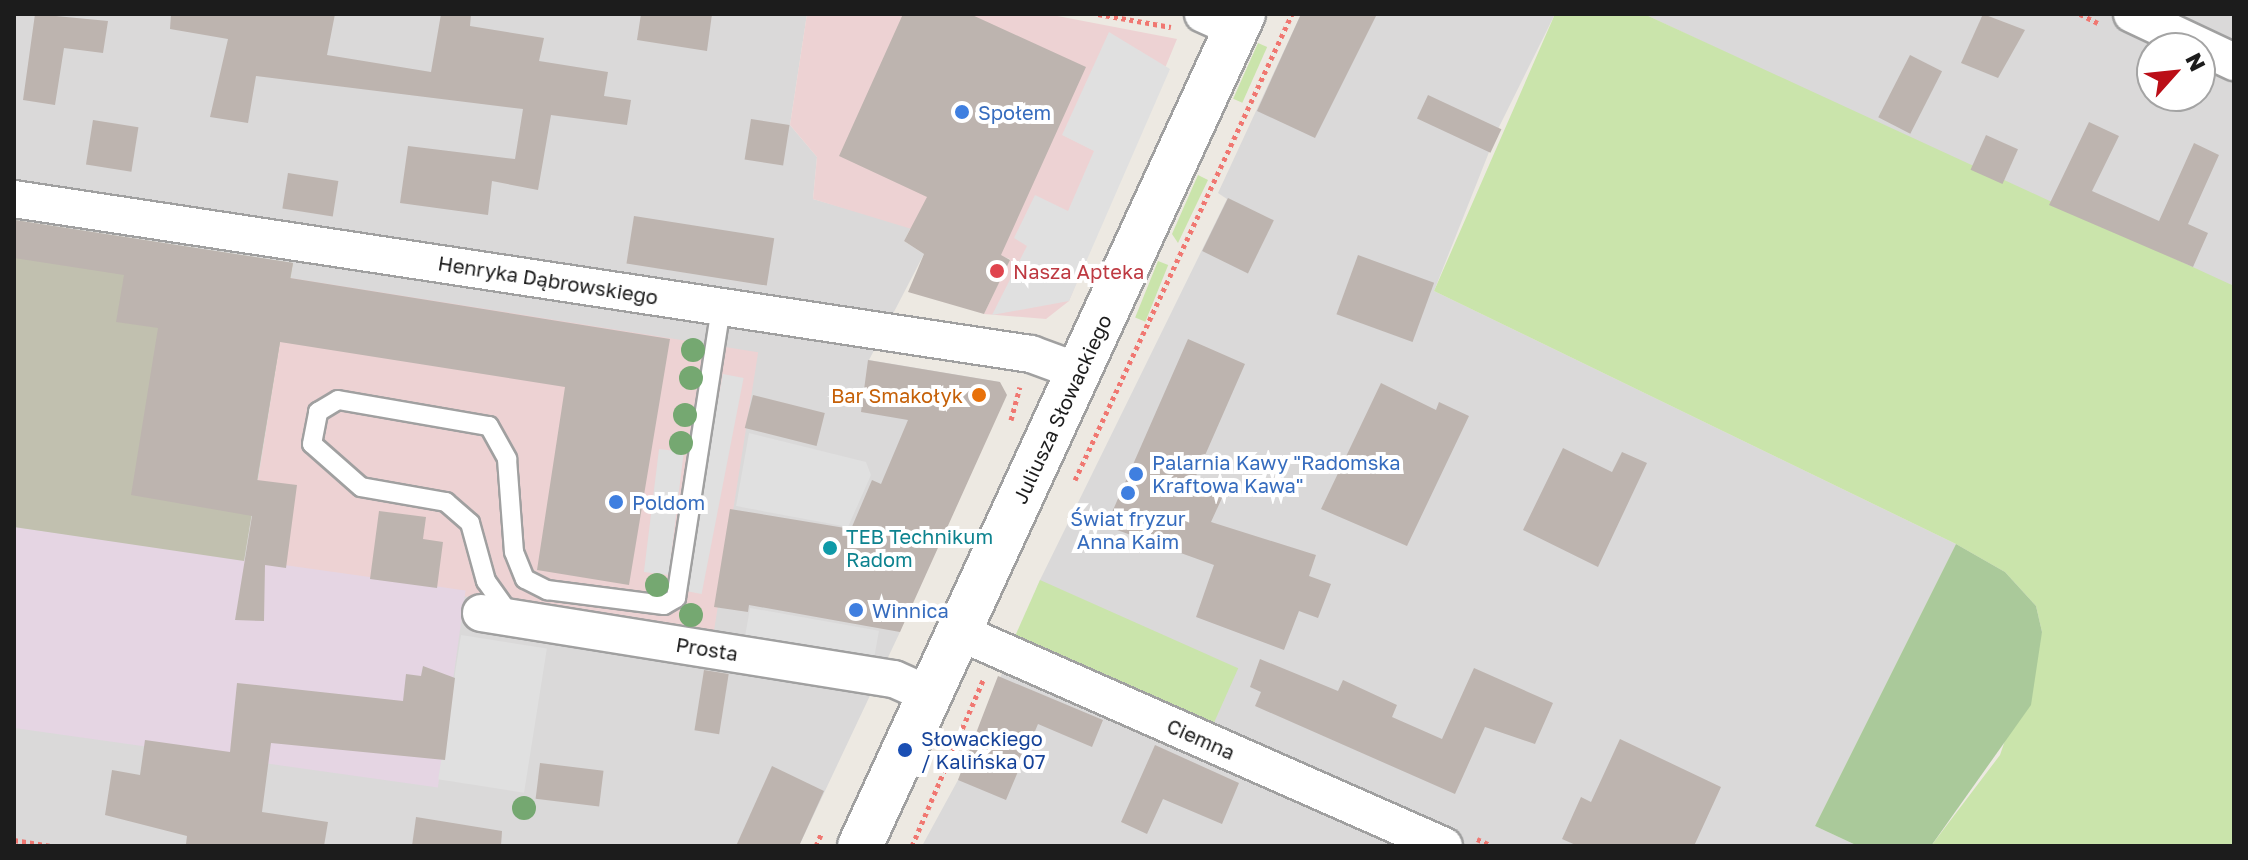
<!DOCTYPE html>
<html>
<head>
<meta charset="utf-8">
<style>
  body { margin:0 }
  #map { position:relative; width:2248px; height:860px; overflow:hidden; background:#ede9e2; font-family:"Golos Text",sans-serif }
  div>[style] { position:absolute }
  .residential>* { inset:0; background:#dad9d9 }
  .commercial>* { inset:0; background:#edd2d3; transform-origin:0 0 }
  .industrial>* { inset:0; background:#e5d5e3; transform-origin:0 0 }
  .construction>* { inset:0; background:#c1c0af }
  .grass>* { inset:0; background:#cae4ab; transform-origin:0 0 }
  .forest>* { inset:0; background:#aac99a }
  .parking>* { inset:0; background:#e0e0e0; transform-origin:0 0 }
  .building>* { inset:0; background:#bdb4af; transform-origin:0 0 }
  .path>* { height:5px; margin-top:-2.5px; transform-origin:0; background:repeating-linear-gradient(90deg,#f07771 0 4px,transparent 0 8px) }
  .roads { filter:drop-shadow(2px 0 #a0a0a0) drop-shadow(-2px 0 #a0a0a0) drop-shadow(0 2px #a0a0a0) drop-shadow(0 -2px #a0a0a0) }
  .service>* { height:18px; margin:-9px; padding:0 9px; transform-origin:9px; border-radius:9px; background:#fff }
  .minor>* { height:36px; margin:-18px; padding:0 18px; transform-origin:18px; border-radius:18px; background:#fff }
  .tertiary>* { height:44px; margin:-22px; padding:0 22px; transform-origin:22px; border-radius:22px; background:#fff }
  .trees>* { width:24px; height:24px; margin:-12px; border-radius:50%; background:#75a871 }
  .dots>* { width:22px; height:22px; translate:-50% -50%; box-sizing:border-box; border:4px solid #fff; border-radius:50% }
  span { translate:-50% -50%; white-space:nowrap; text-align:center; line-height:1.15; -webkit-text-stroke:8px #fff; paint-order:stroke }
  .shop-label { font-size:20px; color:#366cbe }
  .left { translate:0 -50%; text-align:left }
  .health-label { font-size:20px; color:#be3a42 }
  .street-label { font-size:20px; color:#1c1c1c }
  .food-label { font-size:20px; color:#c56008 }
  .right { translate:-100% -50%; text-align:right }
  .culture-label { font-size:20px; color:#0d838f }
  .transit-label { font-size:20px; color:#164399 }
  .frame { position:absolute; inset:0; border:16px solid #1c1c1c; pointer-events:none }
  .north { position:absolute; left:2136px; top:32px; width:80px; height:80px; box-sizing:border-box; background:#fff; border:2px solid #a4a4a4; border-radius:50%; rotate:63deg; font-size:22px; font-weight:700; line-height:32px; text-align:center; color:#1c1c1c }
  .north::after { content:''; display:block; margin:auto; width:28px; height:36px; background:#bb0e17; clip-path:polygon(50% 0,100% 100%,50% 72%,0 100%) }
</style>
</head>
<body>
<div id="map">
  <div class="residential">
    <i style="clip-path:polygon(14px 14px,807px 14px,790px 125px,817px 157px,813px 199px,911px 227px,904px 241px,924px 254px,869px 360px,1000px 382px,900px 632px,799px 846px,14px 846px)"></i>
    <i style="clip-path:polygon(1301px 14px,1555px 14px,1499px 127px,1434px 291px,1956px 544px,1815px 826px,1858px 846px,922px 846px,958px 780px,1040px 580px,1227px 199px,1218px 193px)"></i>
    <i style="clip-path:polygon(evenodd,1644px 14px,2234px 14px,2234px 288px,2047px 204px,1644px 14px,2152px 48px,2200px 48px,2200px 96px,2152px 96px,2152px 48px)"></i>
  </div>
  <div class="commercial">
    <i style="clip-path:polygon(807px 14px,1047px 14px,1177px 39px,1069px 301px,1046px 319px,984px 314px,1010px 259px,813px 199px,817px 157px,790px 125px)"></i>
    <i style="left:290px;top:278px;width:474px;height:287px;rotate:9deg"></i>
  </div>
  <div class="industrial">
    <i style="left:14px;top:527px;width:456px;height:199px;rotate:8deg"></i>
  </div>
  <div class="construction">
    <i style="clip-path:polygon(14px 220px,293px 263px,244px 561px,14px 527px)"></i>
  </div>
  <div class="grass">
    <i style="clip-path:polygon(1555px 14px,1644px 14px,2234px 286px,2234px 846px,1931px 846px,2000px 755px,2042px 632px,2036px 606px,2005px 572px,1956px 544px,1434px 291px)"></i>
    <i style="left:1258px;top:43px;width:10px;height:61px;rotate:24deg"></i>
    <i style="clip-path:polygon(1198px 175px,1208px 180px,1178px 243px,1172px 234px)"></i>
    <i style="left:1158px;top:261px;width:11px;height:61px;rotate:22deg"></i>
    <i style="left:1040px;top:580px;width:217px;height:61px;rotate:24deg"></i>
  </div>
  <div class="forest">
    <i style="clip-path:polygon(1956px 544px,2005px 572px,2036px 606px,2042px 632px,2031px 705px,1931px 846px,1858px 846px,1815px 826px)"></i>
  </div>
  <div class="parking">
    <i style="clip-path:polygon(1109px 32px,1170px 69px,1069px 301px,992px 315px,1027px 246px,1014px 238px,1035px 195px,1068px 211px,1094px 151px,1062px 135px)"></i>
    <i style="left:723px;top:374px;width:21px;height:220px;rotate:11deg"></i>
    <i style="clip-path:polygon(749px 433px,866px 462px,871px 475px,848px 527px,736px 506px)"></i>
    <i style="left:659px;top:449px;width:25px;height:124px;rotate:7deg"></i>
    <i style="left:750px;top:608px;width:131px;height:28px;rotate:10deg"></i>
    <i style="left:461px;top:635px;width:87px;height:146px;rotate:9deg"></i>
  </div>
  <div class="building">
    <i style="clip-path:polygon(35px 14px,108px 21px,103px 53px,64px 48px,55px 105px,23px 100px)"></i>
    <i style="clip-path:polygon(171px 14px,335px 14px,327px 55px,431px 72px,441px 14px,471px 14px,470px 26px,544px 38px,539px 61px,608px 72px,604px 96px,631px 100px,627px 125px,551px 115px,538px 190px,492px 181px,488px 215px,400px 203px,408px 146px,515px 159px,523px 109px,256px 76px,248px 123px,210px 117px,228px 39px,170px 29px)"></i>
    <i style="clip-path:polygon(641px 14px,712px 14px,707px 51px,637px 40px)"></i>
    <i style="clip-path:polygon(903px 14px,970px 14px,1086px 67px,1001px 255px,1010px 260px,984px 314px,908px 292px,924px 254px,904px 241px,927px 197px,839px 156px)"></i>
    <i style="clip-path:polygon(1301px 14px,1377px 14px,1315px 138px,1257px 111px)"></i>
    <i style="clip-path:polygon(1983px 14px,2025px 30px,1998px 78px,1961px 63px)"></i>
    <i style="left:1910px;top:55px;width:36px;height:70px;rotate:27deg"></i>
    <i style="left:1428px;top:95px;width:81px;height:26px;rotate:25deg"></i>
    <i style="left:751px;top:119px;width:39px;height:41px;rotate:9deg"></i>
    <i style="left:93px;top:120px;width:46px;height:45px;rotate:9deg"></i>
    <i style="clip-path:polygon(2089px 122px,2119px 136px,2092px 191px,2159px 221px,2194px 143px,2219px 155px,2188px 224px,2208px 233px,2193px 267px,2049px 205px)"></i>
    <i style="left:1986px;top:135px;width:35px;height:38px;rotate:24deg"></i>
    <i style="left:288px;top:173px;width:51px;height:36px;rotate:9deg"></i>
    <i style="left:1228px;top:198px;width:51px;height:59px;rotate:26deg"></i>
    <i style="left:634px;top:216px;width:142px;height:48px;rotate:9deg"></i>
    <i style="clip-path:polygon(14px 220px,293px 263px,290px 278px,670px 339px,629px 585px,537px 570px,565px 387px,280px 342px,257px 480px,297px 485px,286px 568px,265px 565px,264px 621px,235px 620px,252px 516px,131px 495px,158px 328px,116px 322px,124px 275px,14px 258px)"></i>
    <i style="left:1358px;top:255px;width:81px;height:63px;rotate:20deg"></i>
    <i style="clip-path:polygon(1188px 339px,1245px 364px,1192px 485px,1222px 498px,1211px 522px,1316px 555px,1309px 576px,1331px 584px,1318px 618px,1299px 611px,1284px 650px,1196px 617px,1214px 565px,1106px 526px)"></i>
    <i style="clip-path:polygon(868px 360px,1000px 382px,1007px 395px,900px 632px,749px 605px,748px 612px,714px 607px,730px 509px,851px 529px,872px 480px,881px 484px,908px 420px,861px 412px)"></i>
    <i style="clip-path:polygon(1381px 383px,1436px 410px,1439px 402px,1469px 416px,1407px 546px,1321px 509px)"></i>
    <i style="left:753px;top:395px;width:74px;height:34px;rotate:14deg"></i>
    <i style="clip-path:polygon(1563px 448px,1612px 472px,1622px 452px,1647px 463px,1598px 567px,1523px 530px)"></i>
    <i style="clip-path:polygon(379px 511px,426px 517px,423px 539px,443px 542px,437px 588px,370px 579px)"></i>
    <i style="clip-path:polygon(1260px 659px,1338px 691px,1343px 680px,1397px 705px,1392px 717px,1442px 739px,1474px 668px,1553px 703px,1535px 744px,1485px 727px,1455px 794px,1255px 706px,1261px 692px,1250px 687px)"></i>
    <i style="clip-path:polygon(423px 666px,455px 678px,445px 760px,271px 743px,262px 812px,328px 822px,324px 846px,186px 844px,187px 836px,105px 815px,112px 770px,140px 775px,145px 740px,230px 752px,237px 683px,403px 701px,406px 674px,421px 676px)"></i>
    <i style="left:704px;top:670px;width:25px;height:61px;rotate:9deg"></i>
    <i style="clip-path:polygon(998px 676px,1103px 720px,1092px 747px,1038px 724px,1006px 800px,958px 780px)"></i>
    <i style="clip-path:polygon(1620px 739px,1721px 787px,1694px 846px,1578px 846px,1562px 839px,1581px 797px,1591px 802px)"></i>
    <i style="clip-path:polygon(1155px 745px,1239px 783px,1222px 824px,1163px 799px,1147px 834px,1121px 822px)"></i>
    <i style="left:540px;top:763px;width:64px;height:36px;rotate:7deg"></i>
    <i style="clip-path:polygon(772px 766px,824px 791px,799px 846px,736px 846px)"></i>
    <i style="clip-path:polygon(416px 817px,502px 831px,501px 846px,412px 846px)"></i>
  </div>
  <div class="path">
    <i style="left:1098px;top:14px;width:74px;rotate:10.1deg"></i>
    <i style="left:2080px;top:14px;width:20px;rotate:27deg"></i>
    <i style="left:1011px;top:420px;width:34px;rotate:-75deg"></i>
    <i style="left:1075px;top:480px;width:514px;rotate:-65.03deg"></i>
    <i style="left:1477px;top:839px;width:17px;rotate:24deg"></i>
    <i style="left:14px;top:840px;width:39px;rotate:9deg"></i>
    <i style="left:816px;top:846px;width:15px;rotate:-67deg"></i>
    <i style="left:912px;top:846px;width:183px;rotate:-66.8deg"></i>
  </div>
  <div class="roads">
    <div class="service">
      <i style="left:511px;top:616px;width:43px;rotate:-125.5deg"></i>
      <i style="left:486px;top:581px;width:60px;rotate:-105.4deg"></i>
      <i style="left:470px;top:523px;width:32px;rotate:-139deg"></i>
      <i style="left:446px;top:502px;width:86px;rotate:-170deg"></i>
      <i style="left:361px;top:487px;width:65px;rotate:-138.7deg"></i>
      <i style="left:312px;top:444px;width:33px;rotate:-79deg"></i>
      <i style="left:318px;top:412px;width:23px;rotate:-31deg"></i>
      <i style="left:338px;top:400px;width:153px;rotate:9.8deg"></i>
      <i style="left:489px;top:426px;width:38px;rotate:61deg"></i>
      <i style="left:507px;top:459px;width:93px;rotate:85.7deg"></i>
      <i style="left:514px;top:552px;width:29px;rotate:68deg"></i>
      <i style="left:525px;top:579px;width:25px;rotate:27deg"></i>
      <i style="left:547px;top:590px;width:118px;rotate:7.3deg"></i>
      <i style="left:664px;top:605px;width:14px;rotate:-30deg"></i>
      <i style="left:676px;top:598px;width:295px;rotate:-81.2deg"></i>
    </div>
    <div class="minor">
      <i style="left:1203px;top:14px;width:36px;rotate:24deg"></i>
      <i style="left:2132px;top:14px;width:113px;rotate:25.2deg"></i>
      <i style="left:14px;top:199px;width:1029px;rotate:8.67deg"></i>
      <i style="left:1031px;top:354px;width:52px;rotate:20.2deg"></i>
      <i style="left:481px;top:613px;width:418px;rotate:9.1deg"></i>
      <i style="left:894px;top:679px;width:39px;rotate:24deg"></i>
      <i style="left:959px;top:632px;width:530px;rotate:23.81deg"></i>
    </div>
    <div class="tertiary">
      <i style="left:860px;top:846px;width:916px;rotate:-65.28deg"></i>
    </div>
  </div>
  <div class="trees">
    <i style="left:693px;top:350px"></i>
    <i style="left:691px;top:378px"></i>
    <i style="left:685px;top:415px"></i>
    <i style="left:681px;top:443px"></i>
    <i style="left:657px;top:585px"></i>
    <i style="left:691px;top:615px"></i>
    <i style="left:524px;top:808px"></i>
  </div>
  <div class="dots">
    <i style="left:962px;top:112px;background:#3f7fe0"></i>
    <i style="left:997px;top:271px;background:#e0444e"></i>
    <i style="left:979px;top:395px;background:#e8710a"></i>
    <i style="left:1136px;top:474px;background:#3f7fe0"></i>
    <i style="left:1128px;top:493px;background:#3f7fe0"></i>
    <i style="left:616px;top:502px;background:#3f7fe0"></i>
    <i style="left:830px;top:548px;background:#0f9aa8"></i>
    <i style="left:856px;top:610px;background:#3f7fe0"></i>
    <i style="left:905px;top:750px;background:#1a4fb4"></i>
  </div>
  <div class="shop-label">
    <span class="left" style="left:978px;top:112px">Społem</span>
    <span class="left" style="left:1152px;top:474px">Palarnia Kawy "Radomska<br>Kraftowa Kawa"</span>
    <span class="left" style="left:632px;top:502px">Poldom</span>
    <span style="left:1128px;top:530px">Świat fryzur<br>Anna Kaim</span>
    <span class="left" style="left:872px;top:610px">Winnica</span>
  </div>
  <div class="health-label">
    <span class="left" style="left:1013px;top:271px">Nasza Apteka</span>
  </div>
  <div class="street-label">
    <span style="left:548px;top:280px;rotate:9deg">Henryka Dąbrowskiego</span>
    <span style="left:1062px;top:409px;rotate:-65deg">Juliusza Słowackiego</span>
    <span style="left:707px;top:649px;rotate:9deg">Prosta</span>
    <span style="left:1201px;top:739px;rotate:24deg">Ciemna</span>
  </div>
  <div class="food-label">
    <span class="right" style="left:963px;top:395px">Bar Smakołyk</span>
  </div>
  <div class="culture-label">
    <span class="left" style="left:846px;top:548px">TEB Technikum<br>Radom</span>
  </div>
  <div class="transit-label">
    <span class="left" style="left:921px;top:750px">Słowackiego<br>/ Kalińska 07</span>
  </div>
  <div class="frame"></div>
  <div class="north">N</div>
</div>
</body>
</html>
